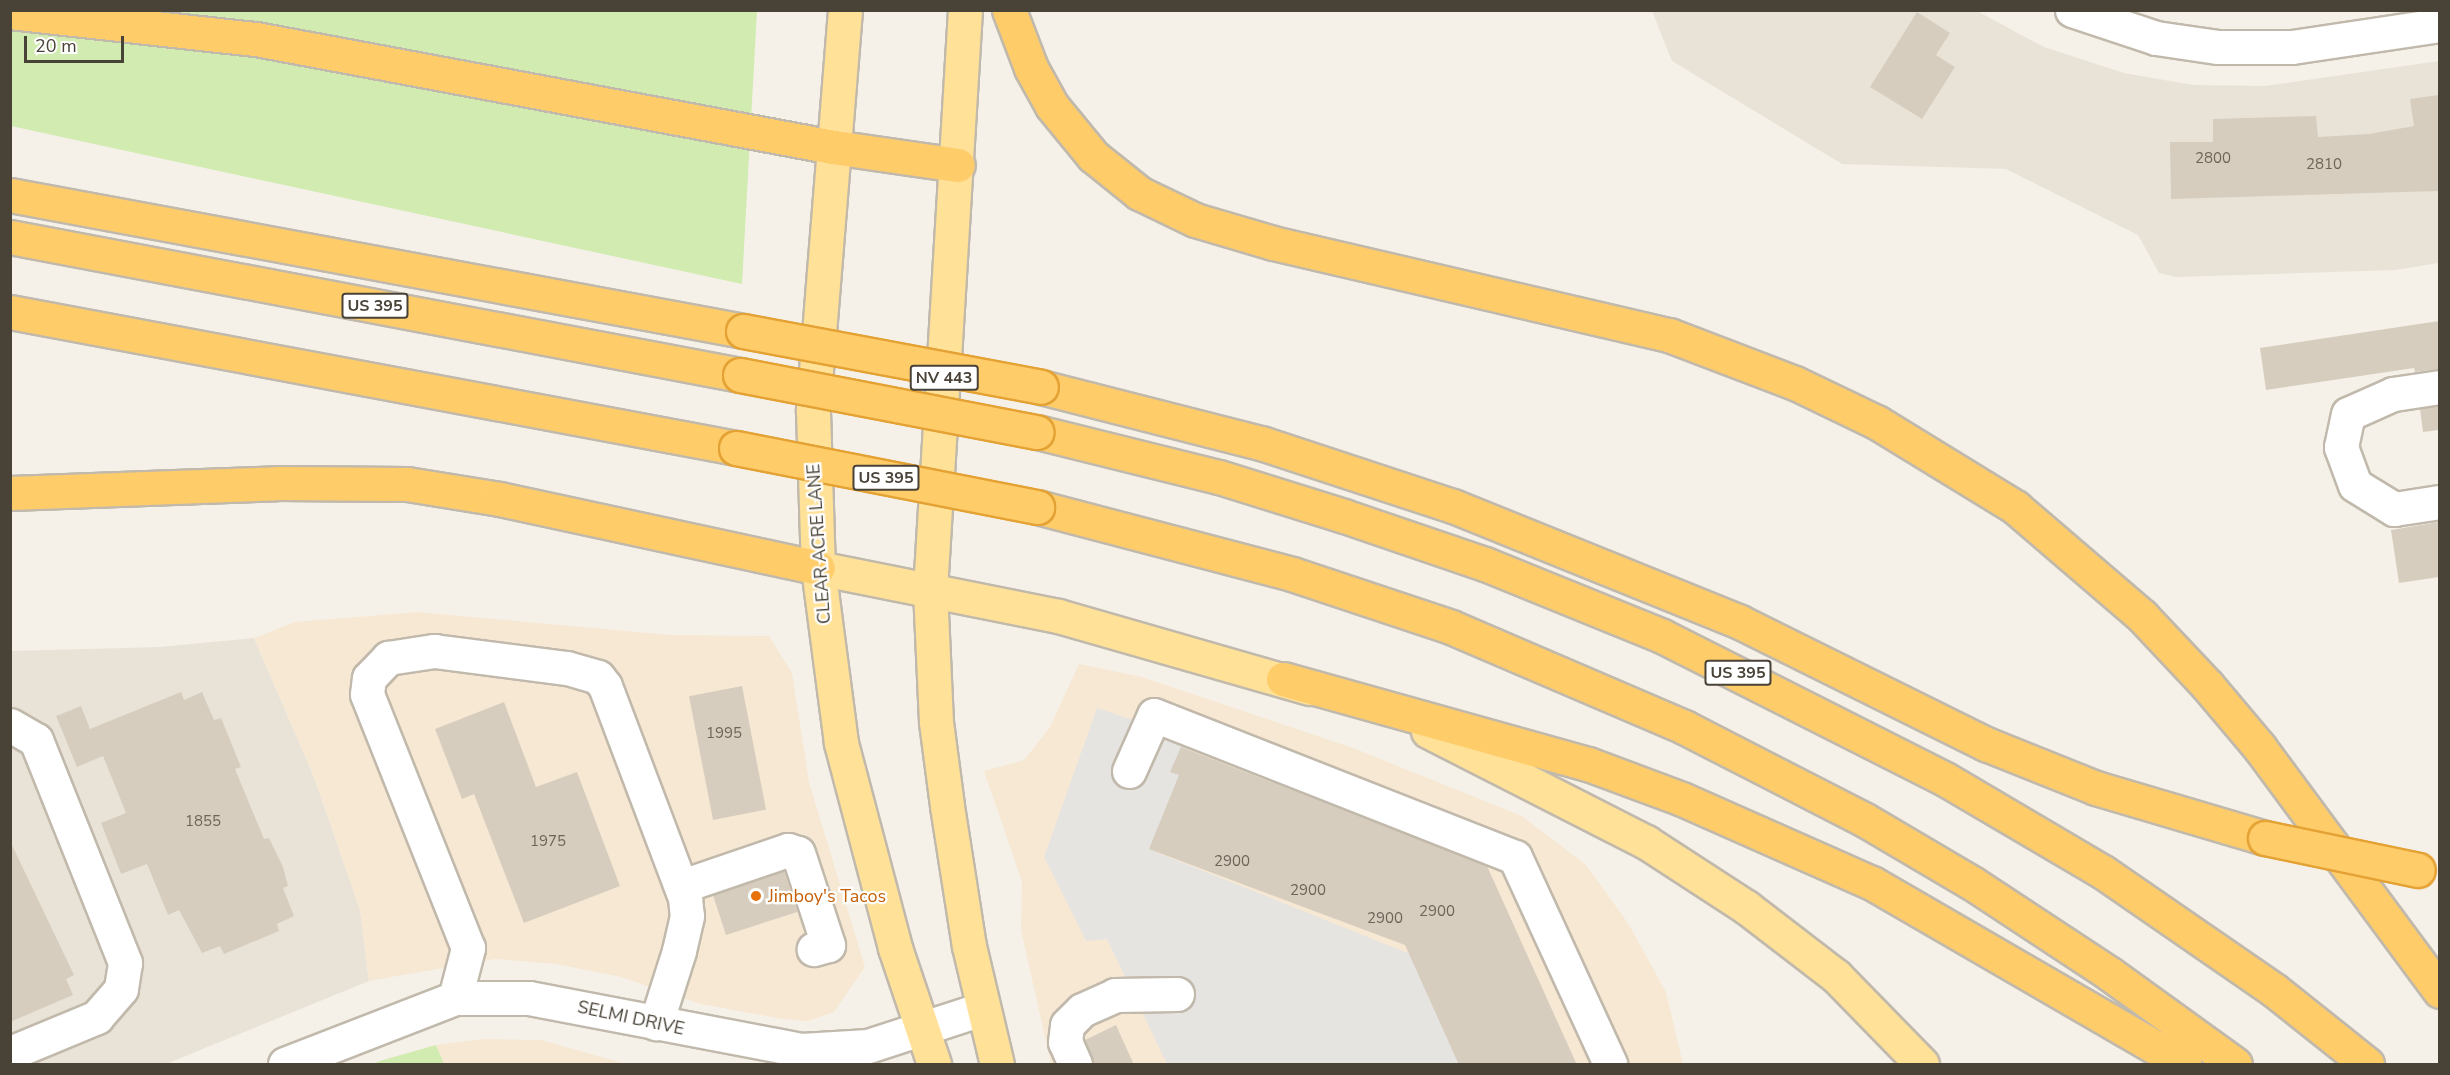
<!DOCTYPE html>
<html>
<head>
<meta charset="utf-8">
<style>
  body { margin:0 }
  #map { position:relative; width:2450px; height:1075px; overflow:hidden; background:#f5f1e9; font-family:"Nunito Sans",sans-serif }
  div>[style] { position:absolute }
  .residential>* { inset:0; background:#e9e3d7 }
  .commercial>* { inset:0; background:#f7e8d4 }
  .green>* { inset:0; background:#d1ebb0 }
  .parking>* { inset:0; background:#e6e4e1 }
  .building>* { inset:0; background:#d7cdbe; transform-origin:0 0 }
  .roads { filter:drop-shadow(2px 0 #c1b9ab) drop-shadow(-2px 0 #c1b9ab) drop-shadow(0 2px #c1b9ab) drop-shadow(0 -2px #c1b9ab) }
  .minor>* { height:33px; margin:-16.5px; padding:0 16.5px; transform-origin:16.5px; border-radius:16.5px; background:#fff }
  .major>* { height:33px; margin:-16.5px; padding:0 16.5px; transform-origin:16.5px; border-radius:16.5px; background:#ffe198 }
  .highway>* { height:33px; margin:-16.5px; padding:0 16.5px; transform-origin:16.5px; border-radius:16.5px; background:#ffcc6a }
  .bridges { filter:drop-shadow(2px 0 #e4a234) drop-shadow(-2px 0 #e4a234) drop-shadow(0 2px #e4a234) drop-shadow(0 -2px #e4a234) }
  .highway-bridge>* { height:33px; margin:-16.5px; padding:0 16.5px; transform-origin:16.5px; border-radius:16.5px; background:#ffcc6a }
  .dots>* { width:16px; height:16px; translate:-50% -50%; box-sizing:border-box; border:3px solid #fff; border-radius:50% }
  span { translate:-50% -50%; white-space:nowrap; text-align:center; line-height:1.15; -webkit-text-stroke:4.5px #fff; paint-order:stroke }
  .number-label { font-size:15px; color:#6c6559 }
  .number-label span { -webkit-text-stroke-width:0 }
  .shield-label span { padding:2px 4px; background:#fff; border:2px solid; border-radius:4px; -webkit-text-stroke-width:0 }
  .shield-label { font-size:16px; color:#494237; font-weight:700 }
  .street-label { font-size:18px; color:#494237 }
  .food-label { font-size:18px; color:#c56008 }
  .left { translate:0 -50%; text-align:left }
  .frame { position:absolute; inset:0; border:12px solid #494237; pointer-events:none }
  .scale { position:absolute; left:24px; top:36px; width:100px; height:27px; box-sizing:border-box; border:3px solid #494237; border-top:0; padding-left:8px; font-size:18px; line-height:21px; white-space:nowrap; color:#494237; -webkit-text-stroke:4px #fff; paint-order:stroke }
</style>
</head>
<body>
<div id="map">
  <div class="residential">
    <i style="clip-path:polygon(1652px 11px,1977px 11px,2044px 47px,2124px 73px,2193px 85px,2265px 86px,2439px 61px,2439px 263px,2395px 270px,2176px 277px,2159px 273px,2138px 235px,2006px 169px,1842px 164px,1672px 61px)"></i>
    <i style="clip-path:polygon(254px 638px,314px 777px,360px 910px,369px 981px,166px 1064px,11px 1064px,10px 651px,160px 647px)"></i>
  </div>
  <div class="commercial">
    <i style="clip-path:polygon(417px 612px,671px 635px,769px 636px,792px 673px,809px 782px,865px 967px,834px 1012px,808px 1021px,782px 1019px,701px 1004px,621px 977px,556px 964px,495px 959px,369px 981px,360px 910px,314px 777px,254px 638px,295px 622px)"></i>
    <i style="clip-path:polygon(1079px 664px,1142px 677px,1356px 749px,1522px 816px,1586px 865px,1628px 923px,1666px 992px,1683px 1064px,1051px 1064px,1021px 930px,1022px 882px,984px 771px,1024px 760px,1050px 727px)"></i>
    <i style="clip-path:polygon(482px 1039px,541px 1040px,626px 1064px,444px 1064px,436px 1045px)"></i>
  </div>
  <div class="green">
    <i style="clip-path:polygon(11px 11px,757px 11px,742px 284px,11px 126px)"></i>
    <i style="clip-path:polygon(436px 1045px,444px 1064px,372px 1064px,383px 1060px)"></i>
  </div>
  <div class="parking">
    <i style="clip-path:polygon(1097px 708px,1193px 740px,1156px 852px,1410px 954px,1463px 1064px,1167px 1064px,1107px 939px,1086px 941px,1044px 857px)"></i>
  </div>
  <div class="building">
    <i style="clip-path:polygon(1917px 12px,1950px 33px,1936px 55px,1955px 67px,1922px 119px,1870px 87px)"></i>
    <i style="clip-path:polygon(2439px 95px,2439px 191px,2171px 199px,2170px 142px,2213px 142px,2213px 119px,2316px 116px,2318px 137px,2369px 134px,2414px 126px,2410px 99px)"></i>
    <i style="clip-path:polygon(2439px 321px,2439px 369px,2415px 372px,2414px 368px,2266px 390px,2260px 348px)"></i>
    <i style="clip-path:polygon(2439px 406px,2439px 430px,2423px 432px,2420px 409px)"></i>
    <i style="clip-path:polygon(2439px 522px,2439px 577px,2399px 583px,2391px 530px)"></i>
    <i style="left:742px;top:686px;width:126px;height:54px;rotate:79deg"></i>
    <i style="clip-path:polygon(181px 692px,184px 700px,202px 692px,214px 720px,221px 718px,241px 767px,235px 769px,264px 839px,269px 838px,283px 867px,288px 886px,283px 888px,294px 916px,277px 924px,279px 931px,224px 954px,220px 946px,202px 953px,179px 910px,168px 915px,147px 864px,121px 874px,101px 823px,126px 813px,103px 756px,77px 767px,56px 716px,81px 706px,90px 729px)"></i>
    <i style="clip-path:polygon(504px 702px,536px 787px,577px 772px,620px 886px,524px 923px,474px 794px,462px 799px,435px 729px)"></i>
    <i style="clip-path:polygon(1181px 747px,1487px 866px,1577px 1065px,1459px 1065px,1405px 945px,1149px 849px,1179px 775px,1170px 772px)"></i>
    <i style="clip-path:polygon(10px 841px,74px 975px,66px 979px,73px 995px,10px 1022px)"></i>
    <i style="left:784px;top:871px;width:43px;height:75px;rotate:72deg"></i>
    <i style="clip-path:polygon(1116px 1025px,1134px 1065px,1094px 1065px,1085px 1040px)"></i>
  </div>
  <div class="roads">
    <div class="minor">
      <i style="left:2072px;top:10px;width:89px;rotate:18.4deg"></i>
      <i style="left:2156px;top:38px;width:63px;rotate:8.3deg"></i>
      <i style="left:2218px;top:47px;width:74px"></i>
      <i style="left:2292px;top:47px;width:150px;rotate:-8.5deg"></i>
      <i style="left:2440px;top:387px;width:48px;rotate:171.5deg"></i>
      <i style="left:2393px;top:394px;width:49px;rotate:156deg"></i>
      <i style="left:2348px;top:414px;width:34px;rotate:102deg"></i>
      <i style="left:2341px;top:447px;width:40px;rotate:69.8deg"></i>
      <i style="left:2355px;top:485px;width:46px;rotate:31.6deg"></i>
      <i style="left:2394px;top:509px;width:47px;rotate:-8.7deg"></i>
      <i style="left:10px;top:725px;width:30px;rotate:30deg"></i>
      <i style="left:36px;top:740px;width:240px;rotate:68.2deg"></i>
      <i style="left:125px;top:963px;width:26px;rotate:99deg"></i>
      <i style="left:121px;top:989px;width:37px;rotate:131deg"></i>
      <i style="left:97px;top:1017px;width:94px;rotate:157.5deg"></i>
      <i style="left:1129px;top:771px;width:61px;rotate:-65.9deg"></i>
      <i style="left:1154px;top:715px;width:388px;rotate:21.5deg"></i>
      <i style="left:1515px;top:857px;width:228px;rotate:65.3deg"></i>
      <i style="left:682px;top:886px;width:112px;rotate:-18.8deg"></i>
      <i style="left:788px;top:850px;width:10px;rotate:17deg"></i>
      <i style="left:798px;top:853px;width:97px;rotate:71.9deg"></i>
      <i style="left:828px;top:945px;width:15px;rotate:164deg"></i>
      <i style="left:455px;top:998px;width:52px;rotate:-75.4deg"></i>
      <i style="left:468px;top:948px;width:273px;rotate:-111.7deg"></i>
      <i style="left:367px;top:694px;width:16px;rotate:-83deg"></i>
      <i style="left:369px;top:678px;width:28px;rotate:-46deg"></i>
      <i style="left:388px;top:658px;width:47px;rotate:-8.7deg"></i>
      <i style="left:434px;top:651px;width:134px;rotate:7.3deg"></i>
      <i style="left:567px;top:668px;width:32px;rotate:16deg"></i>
      <i style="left:598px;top:677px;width:11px;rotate:52deg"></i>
      <i style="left:605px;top:686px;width:227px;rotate:69.3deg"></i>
      <i style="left:685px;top:898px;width:18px;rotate:84deg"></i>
      <i style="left:687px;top:916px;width:36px;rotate:103deg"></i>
      <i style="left:679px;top:951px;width:76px;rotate:107.7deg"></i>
      <i style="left:285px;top:1064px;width:182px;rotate:-21.2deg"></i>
      <i style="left:455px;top:998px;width:74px"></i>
      <i style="left:529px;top:998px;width:277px;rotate:10.8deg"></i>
      <i style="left:801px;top:1050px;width:67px;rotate:-3.4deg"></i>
      <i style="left:868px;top:1046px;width:120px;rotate:-18deg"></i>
      <i style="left:1075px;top:1064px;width:24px;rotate:-114deg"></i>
      <i style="left:1065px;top:1042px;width:17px;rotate:-83deg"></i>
      <i style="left:1067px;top:1025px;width:21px;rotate:-45deg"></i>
      <i style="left:1082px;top:1010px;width:36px;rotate:-24deg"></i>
      <i style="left:1115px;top:995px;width:62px;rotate:-0.9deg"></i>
    </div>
    <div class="major">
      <i style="left:845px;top:10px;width:402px;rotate:94.6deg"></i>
      <i style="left:813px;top:411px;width:157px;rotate:88.2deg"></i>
      <i style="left:818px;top:568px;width:177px;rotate:82.5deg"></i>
      <i style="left:841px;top:743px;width:212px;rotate:75.2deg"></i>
      <i style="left:895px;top:948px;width:122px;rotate:71.4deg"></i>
      <i style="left:965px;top:10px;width:581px;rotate:93.45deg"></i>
      <i style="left:930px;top:590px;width:132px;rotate:87.4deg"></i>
      <i style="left:936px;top:722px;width:85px;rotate:82.5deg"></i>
      <i style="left:947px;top:806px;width:142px;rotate:81.1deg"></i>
      <i style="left:969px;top:946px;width:121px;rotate:76.7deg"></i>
      <i style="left:818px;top:568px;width:245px;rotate:11.3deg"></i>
      <i style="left:1058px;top:616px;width:261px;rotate:16deg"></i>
      <i style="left:1428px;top:731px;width:245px;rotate:27deg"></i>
      <i style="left:1646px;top:842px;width:119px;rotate:33deg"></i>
      <i style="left:1746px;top:907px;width:113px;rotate:37.5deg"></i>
      <i style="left:1836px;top:976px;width:123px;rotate:45.7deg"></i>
    </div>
    <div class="highway">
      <i style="left:1009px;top:10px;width:62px;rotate:69.2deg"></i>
      <i style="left:1031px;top:68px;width:43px;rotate:61.1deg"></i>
      <i style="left:1052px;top:106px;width:65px;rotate:50.6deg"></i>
      <i style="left:1093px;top:156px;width:59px;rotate:38.8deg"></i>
      <i style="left:1139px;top:193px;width:62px;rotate:25.7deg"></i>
      <i style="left:1195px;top:220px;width:81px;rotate:16.4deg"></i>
      <i style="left:1273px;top:243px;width:407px;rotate:13.1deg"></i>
      <i style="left:1669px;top:335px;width:135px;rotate:20.9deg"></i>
      <i style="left:1795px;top:383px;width:92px;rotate:25.7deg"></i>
      <i style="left:1878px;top:423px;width:161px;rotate:31.5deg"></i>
      <i style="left:2015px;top:507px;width:167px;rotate:40.6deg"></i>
      <i style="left:2142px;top:616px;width:95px;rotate:46.7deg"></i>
      <i style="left:2207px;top:685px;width:82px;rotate:49.9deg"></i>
      <i style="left:2260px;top:748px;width:302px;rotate:53.5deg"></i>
      <i style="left:10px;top:12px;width:247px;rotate:6.3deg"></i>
      <i style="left:256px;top:39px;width:587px;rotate:10.6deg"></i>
      <i style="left:833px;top:147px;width:126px;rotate:8.2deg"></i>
      <i style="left:10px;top:195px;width:746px;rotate:10.51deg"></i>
      <i style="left:10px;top:237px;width:743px;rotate:10.7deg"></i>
      <i style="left:10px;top:312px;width:739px;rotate:10.61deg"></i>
      <i style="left:1041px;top:387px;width:227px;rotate:14.3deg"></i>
      <i style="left:1261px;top:443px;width:202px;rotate:18.2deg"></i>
      <i style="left:1453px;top:506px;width:310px;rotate:22deg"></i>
      <i style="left:1740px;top:622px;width:275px;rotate:26.4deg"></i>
      <i style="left:1986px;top:744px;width:118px;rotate:21.8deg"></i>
      <i style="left:2096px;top:788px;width:176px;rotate:16.5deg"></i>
      <i style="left:1037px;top:432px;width:187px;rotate:13.9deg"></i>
      <i style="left:1219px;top:477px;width:131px;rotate:17.3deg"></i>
      <i style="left:1344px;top:516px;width:149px;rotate:18.8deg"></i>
      <i style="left:1485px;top:564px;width:191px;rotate:22.1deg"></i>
      <i style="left:1662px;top:636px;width:317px;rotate:26.8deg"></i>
      <i style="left:1945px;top:779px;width:183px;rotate:30.5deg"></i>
      <i style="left:2103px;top:872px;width:208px;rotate:34.6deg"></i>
      <i style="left:2274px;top:990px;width:119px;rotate:38.5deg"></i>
      <i style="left:10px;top:493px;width:267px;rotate:-2.1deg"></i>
      <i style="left:277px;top:483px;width:130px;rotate:0.4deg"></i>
      <i style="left:407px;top:484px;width:94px;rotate:9.2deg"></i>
      <i style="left:500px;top:499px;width:325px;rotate:12.2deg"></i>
      <i style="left:1037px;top:507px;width:264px;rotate:14.7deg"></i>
      <i style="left:1292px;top:574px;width:168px;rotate:18.4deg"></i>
      <i style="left:1451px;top:627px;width:254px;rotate:23.2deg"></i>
      <i style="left:1684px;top:727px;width:203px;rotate:27.2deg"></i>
      <i style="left:1865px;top:820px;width:124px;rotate:30.5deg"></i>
      <i style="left:1972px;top:883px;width:165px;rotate:33.4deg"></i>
      <i style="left:2110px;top:974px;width:154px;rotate:35.8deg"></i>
      <i style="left:1283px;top:679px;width:317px;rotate:15.6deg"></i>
      <i style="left:1588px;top:764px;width:100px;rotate:20.4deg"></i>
      <i style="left:1682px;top:799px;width:208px;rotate:23.9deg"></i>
      <i style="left:1872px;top:883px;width:361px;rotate:30.1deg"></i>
    </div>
  </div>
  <div class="bridges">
    <div class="highway-bridge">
      <i style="left:743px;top:331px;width:303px;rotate:10.6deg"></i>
      <i style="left:740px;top:375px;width:302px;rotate:10.9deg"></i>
      <i style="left:736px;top:448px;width:307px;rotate:11.1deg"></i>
      <i style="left:2265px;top:838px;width:156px;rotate:11.8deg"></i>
    </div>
  </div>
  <div class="dots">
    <i style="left:756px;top:896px;background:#e8710a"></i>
  </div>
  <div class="number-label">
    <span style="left:2213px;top:159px">2800</span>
    <span style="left:2324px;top:165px">2810</span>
    <span style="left:724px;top:734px">1995</span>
    <span style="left:203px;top:822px">1855</span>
    <span style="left:548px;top:842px">1975</span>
    <span style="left:1232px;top:862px">2900</span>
    <span style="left:1308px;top:891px">2900</span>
    <span style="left:1437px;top:912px">2900</span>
    <span style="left:1385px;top:919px">2900</span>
  </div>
  <div class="shield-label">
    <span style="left:375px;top:306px">US 395</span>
    <span style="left:944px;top:378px">NV 443</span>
    <span style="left:886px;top:478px">US 395</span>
    <span style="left:1738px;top:673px">US 395</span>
  </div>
  <div class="street-label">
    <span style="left:819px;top:544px;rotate:-94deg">CLEAR ACRE LANE</span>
    <span style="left:631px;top:1018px;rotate:12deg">SELMI DRIVE</span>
  </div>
  <div class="food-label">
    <span class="left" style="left:768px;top:896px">Jimboy's Tacos</span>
  </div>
  <div class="frame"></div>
  <div class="scale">20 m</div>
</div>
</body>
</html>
